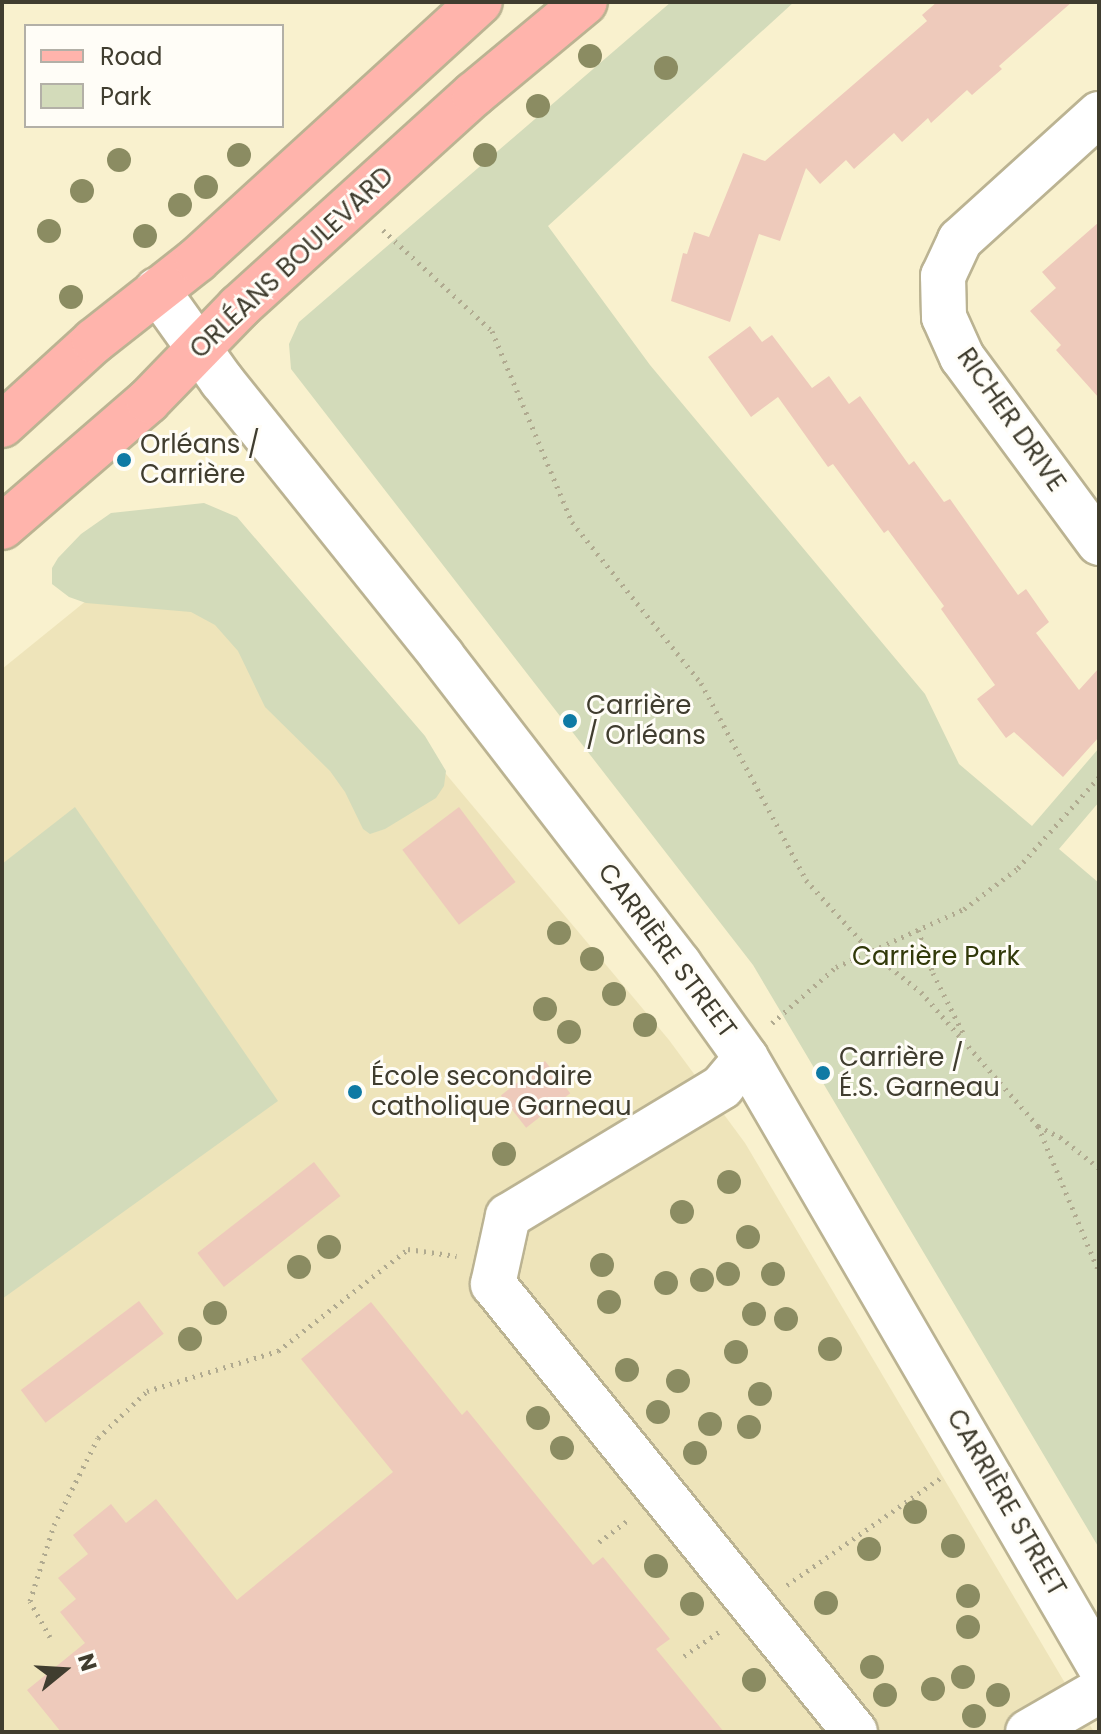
<!DOCTYPE html>
<html>
<head>
<meta charset="utf-8">
<style>
  body { margin:0 }
  #map { position:relative; width:1101px; height:1734px; overflow:hidden; background:#f9f1ce; font-family:Poppins,sans-serif }
  div>[style] { position:absolute }
  .built>* { inset:0; background:#eee4ba }
  .green>* { inset:0; background:#d3dbba }
  .building>* { inset:0; background:#eecabb; transform-origin:0 0 }
  .path>* { height:5px; margin-top:-2.5px; transform-origin:0; background:repeating-linear-gradient(90deg,#b0aa90 0 2px,transparent 0 8px) }
  .roads { filter:drop-shadow(2px 0 #bbb392) drop-shadow(-2px 0 #bbb392) drop-shadow(0 2px #bbb392) drop-shadow(0 -2px #bbb392) }
  .minor>* { height:44px; margin:-22px; padding:0 22px; transform-origin:22px; border-radius:22px; background:#fff }
  .major>* { height:44px; margin:-22px; padding:0 22px; transform-origin:22px; border-radius:22px; background:#ffb4ac }
  .trees>* { width:24px; height:24px; margin:-12px; border-radius:50%; background:#8b8c62 }
  .dots>* { width:22px; height:22px; translate:-50% -50%; box-sizing:border-box; border:4px solid #fffdf7; border-radius:50% }
  span { translate:-50% -50%; white-space:nowrap; text-align:center; line-height:1.15; -webkit-text-stroke:6px #fffdf7; paint-order:stroke }
  .street-label { font-size:26px; color:#403d2f }
  .poi-label { font-size:26px; color:#403d2f }
  .left { translate:0 -50%; text-align:left }
  .park-label { font-size:26px; color:#313909 }
  .frame { position:absolute; inset:0; border:4px solid #403d2f; pointer-events:none }
  .legend { position:absolute; left:24px; top:24px; width:260px; height:104px; box-sizing:border-box; background:#fffdf7; border:2px solid #b3b0a7; margin:0; padding:10px 14px; list-style:none; font-size:24px; color:#403d2f }
  .legend li { display:flex; align-items:center; gap:16px; height:40px }
  .legend b { width:40px; border:2px solid #b3b0a7 }
  .north { position:absolute; left:24px; top:1630px; width:80px; height:80px; -webkit-text-stroke:6px #fffdf7; paint-order:stroke; rotate:72deg; font-size:22px; font-weight:700; line-height:32px; text-align:center; color:#403d2f }
  .north::after { content:''; display:block; margin:auto; width:28px; height:36px; background:#403d2f; clip-path:polygon(50% 0,100% 100%,50% 72%,0 100%) }
</style>
</head>
<body>
<div id="map">
  <div class="built">
    <i style="clip-path:polygon(155px 545px,269px 563px,669px 1040px,745px 1143px,1094px 1732px,2px 1732px,2px 669px)"></i>
  </div>
  <div class="green">
    <i style="clip-path:polygon(671px 2px,794px 2px,548px 226px,650px 365px,925px 694px,959px 764px,1032px 826px,1099px 748px,1099px 802px,1059px 849px,1099px 883px,1099px 1548px,753px 965px,291px 369px,289px 344px,299px 322px)"></i>
    <i style="clip-path:polygon(204px 503px,237px 517px,425px 736px,446px 771px,444px 786px,436px 798px,385px 829px,370px 834px,363px 829px,345px 792px,330px 771px,265px 707px,238px 651px,215px 625px,191px 612px,86px 603px,69px 597px,52px 584px,52px 568px,58px 558px,81px 534px,111px 513px)"></i>
    <i style="clip-path:polygon(75px 807px,278px 1101px,2px 1299px,2px 864px)"></i>
  </div>
  <div class="building">
    <i style="clip-path:polygon(937px 2px,1072px 2px,999px 66px,1002px 69px,972px 95px,967px 90px,931px 123px,928px 118px,902px 142px,894px 133px,854px 169px,846px 160px,820px 184px,806px 168px,780px 241px,759px 234px,730px 322px,671px 301px,683px 253px,687px 254px,694px 232px,709px 237px,743px 153px,765px 161px,927px 21px,922px 15px)"></i>
    <i style="clip-path:polygon(1099px 222px,1099px 398px,1056px 350px,1061px 345px,1030px 311px,1056px 288px,1042px 272px)"></i>
    <i style="clip-path:polygon(750px 326px,762px 342px,772px 335px,812px 388px,829px 376px,849px 404px,860px 396px,909px 465px,914px 461px,944px 502px,950px 499px,1018px 595px,1026px 589px,1049px 622px,1036px 633px,1079px 690px,1099px 668px,1099px 737px,1063px 777px,1014px 732px,1006px 738px,977px 699px,995px 685px,941px 609px,944px 606px,888px 530px,884px 533px,833px 464px,828px 467px,778px 397px,751px 417px,708px 357px)"></i>
    <i style="left:459px;top:807px;width:94px;height:71px;rotate:53deg"></i>
    <i style="left:545px;top:1061px;width:41px;height:56px;rotate:52deg"></i>
    <i style="left:314px;top:1162px;width:43px;height:148px;rotate:52deg"></i>
    <i style="left:139px;top:1301px;width:41px;height:148px;rotate:53deg"></i>
    <i style="clip-path:polygon(371px 1302px,462px 1415px,467px 1410px,593px 1565px,603px 1557px,670px 1639px,656px 1649px,724px 1732px,61px 1732px,27px 1690px,85px 1643px,60px 1612px,76px 1599px,58px 1578px,88px 1554px,73px 1535px,111px 1504px,126px 1523px,156px 1499px,237px 1600px,393px 1472px,301px 1359px)"></i>
  </div>
  <div class="path">
    <i style="left:383px;top:230px;width:149px;rotate:42.8deg"></i>
    <i style="left:492px;top:331px;width:207px;rotate:67.3deg"></i>
    <i style="left:572px;top:522px;width:206px;rotate:51.3deg"></i>
    <i style="left:701px;top:683px;width:223px;rotate:61.9deg"></i>
    <i style="left:806px;top:880px;width:97px;rotate:47.9deg"></i>
    <i style="left:871px;top:952px;width:64px;rotate:38.7deg"></i>
    <i style="left:921px;top:992px;width:178px;rotate:48.9deg"></i>
    <i style="left:1038px;top:1126px;width:158px;rotate:67.3deg"></i>
    <i style="left:918px;top:930px;width:46px;rotate:70.8deg"></i>
    <i style="left:933px;top:973px;width:69px;rotate:63.4deg"></i>
    <i style="left:772px;top:1023px;width:85px;rotate:-41.2deg"></i>
    <i style="left:836px;top:967px;width:141px;rotate:-24.4deg"></i>
    <i style="left:964px;top:909px;width:68px;rotate:-37.2deg"></i>
    <i style="left:1018px;top:868px;width:122px;rotate:-48.3deg"></i>
    <i style="left:1038px;top:1126px;width:25px;rotate:27deg"></i>
    <i style="left:1060px;top:1137px;width:50px;rotate:38.5deg"></i>
    <i style="left:599px;top:1542px;width:39px;rotate:-37deg"></i>
    <i style="left:787px;top:1585px;width:190px;rotate:-34.9deg"></i>
    <i style="left:50px;top:1637px;width:41px;rotate:-119.1deg"></i>
    <i style="left:30px;top:1601px;width:80px;rotate:-72.5deg"></i>
    <i style="left:54px;top:1525px;width:97px;rotate:-63.2deg"></i>
    <i style="left:98px;top:1438px;width:68px;rotate:-43.8deg"></i>
    <i style="left:147px;top:1391px;width:137px;rotate:-17deg"></i>
    <i style="left:278px;top:1351px;width:165px;rotate:-38.1deg"></i>
    <i style="left:408px;top:1249px;width:49px;rotate:8.1deg"></i>
    <i style="left:684px;top:1656px;width:47px;rotate:-34.7deg"></i>
  </div>
  <div class="roads">
    <div class="minor">
      <i style="left:1099px;top:114px;width:188px;rotate:137.8deg"></i>
      <i style="left:960px;top:240px;width:40px;rotate:115deg"></i>
      <i style="left:943px;top:276px;width:41px;rotate:88.6deg"></i>
      <i style="left:944px;top:317px;width:44px;rotate:65.8deg"></i>
      <i style="left:962px;top:357px;width:231px;rotate:53.6deg"></i>
      <i style="left:157px;top:290px;width:112px;rotate:54.5deg"></i>
      <i style="left:222px;top:381px;width:352px;rotate:51.3deg"></i>
      <i style="left:442px;top:656px;width:389px;rotate:52.4deg"></i>
      <i style="left:679px;top:964px;width:115px;rotate:54.5deg"></i>
      <i style="left:746px;top:1058px;width:702px;rotate:59.82deg"></i>
      <i style="left:746px;top:1058px;width:38px;rotate:130deg"></i>
      <i style="left:722px;top:1087px;width:250px;rotate:148.9deg"></i>
      <i style="left:508px;top:1216px;width:70px;rotate:102.4deg"></i>
      <i style="left:493px;top:1284px;width:576px;rotate:51.06deg"></i>
      <i style="left:1028px;top:1732px;width:82px;rotate:-30deg"></i>
    </div>
    <div class="major">
      <i style="left:2px;top:425px;width:125px;rotate:-42.4deg"></i>
      <i style="left:94px;top:341px;width:131px;rotate:-38.2deg"></i>
      <i style="left:197px;top:260px;width:383px;rotate:-42.4deg"></i>
      <i style="left:2px;top:527px;width:193px;rotate:-40.8deg"></i>
      <i style="left:148px;top:401px;width:131px;rotate:-45.9deg"></i>
      <i style="left:239px;top:307px;width:317px;rotate:-42.2deg"></i>
      <i style="left:474px;top:94px;width:144px;rotate:-39.7deg"></i>
    </div>
  </div>
  <div class="trees">
    <i style="left:590px;top:56px"></i>
    <i style="left:666px;top:68px"></i>
    <i style="left:538px;top:106px"></i>
    <i style="left:239px;top:155px"></i>
    <i style="left:485px;top:155px"></i>
    <i style="left:119px;top:160px"></i>
    <i style="left:206px;top:187px"></i>
    <i style="left:82px;top:191px"></i>
    <i style="left:180px;top:205px"></i>
    <i style="left:49px;top:231px"></i>
    <i style="left:145px;top:236px"></i>
    <i style="left:71px;top:297px"></i>
    <i style="left:559px;top:933px"></i>
    <i style="left:592px;top:959px"></i>
    <i style="left:614px;top:994px"></i>
    <i style="left:545px;top:1009px"></i>
    <i style="left:645px;top:1025px"></i>
    <i style="left:569px;top:1032px"></i>
    <i style="left:504px;top:1154px"></i>
    <i style="left:729px;top:1182px"></i>
    <i style="left:682px;top:1212px"></i>
    <i style="left:748px;top:1237px"></i>
    <i style="left:329px;top:1247px"></i>
    <i style="left:602px;top:1265px"></i>
    <i style="left:299px;top:1267px"></i>
    <i style="left:728px;top:1274px"></i>
    <i style="left:773px;top:1274px"></i>
    <i style="left:702px;top:1280px"></i>
    <i style="left:666px;top:1283px"></i>
    <i style="left:609px;top:1302px"></i>
    <i style="left:215px;top:1313px"></i>
    <i style="left:754px;top:1314px"></i>
    <i style="left:786px;top:1319px"></i>
    <i style="left:190px;top:1339px"></i>
    <i style="left:830px;top:1349px"></i>
    <i style="left:736px;top:1352px"></i>
    <i style="left:627px;top:1370px"></i>
    <i style="left:678px;top:1381px"></i>
    <i style="left:760px;top:1394px"></i>
    <i style="left:658px;top:1412px"></i>
    <i style="left:538px;top:1418px"></i>
    <i style="left:710px;top:1424px"></i>
    <i style="left:749px;top:1427px"></i>
    <i style="left:562px;top:1448px"></i>
    <i style="left:695px;top:1453px"></i>
    <i style="left:915px;top:1512px"></i>
    <i style="left:953px;top:1546px"></i>
    <i style="left:869px;top:1549px"></i>
    <i style="left:656px;top:1566px"></i>
    <i style="left:968px;top:1596px"></i>
    <i style="left:826px;top:1603px"></i>
    <i style="left:692px;top:1604px"></i>
    <i style="left:968px;top:1627px"></i>
    <i style="left:872px;top:1667px"></i>
    <i style="left:963px;top:1677px"></i>
    <i style="left:754px;top:1680px"></i>
    <i style="left:933px;top:1689px"></i>
    <i style="left:885px;top:1695px"></i>
    <i style="left:998px;top:1695px"></i>
    <i style="left:974px;top:1716px"></i>
  </div>
  <div class="dots">
    <i style="left:124px;top:460px;background:#0f7aa4"></i>
    <i style="left:570px;top:721px;background:#0f7aa4"></i>
    <i style="left:823px;top:1073px;background:#0f7aa4"></i>
    <i style="left:355px;top:1092px;background:#0f7aa4"></i>
  </div>
  <div class="street-label">
    <span style="left:292px;top:263px;rotate:-43deg">ORLÉANS BOULEVARD</span>
    <span style="left:1011px;top:420px;rotate:55deg">RICHER DRIVE</span>
    <span style="left:667px;top:951px;rotate:53deg">CARRIÈRE STREET</span>
    <span style="left:1006px;top:1503px;rotate:60deg">CARRIÈRE STREET</span>
  </div>
  <div class="poi-label">
    <span class="left" style="left:140px;top:460px">Orléans /<br>Carrière</span>
    <span class="left" style="left:586px;top:721px">Carrière<br>/ Orléans</span>
    <span class="left" style="left:839px;top:1073px">Carrière /<br>É.S. Garneau</span>
    <span class="left" style="left:371px;top:1092px">École secondaire<br>catholique Garneau</span>
  </div>
  <div class="park-label">
    <span style="left:936px;top:957px">Carrière Park</span>
  </div>
  <div class="frame"></div>
  <ul class="legend">
  <li><b style="height:10px;background:#ffb4ac"></b>Road</li>
  <li><b style="height:22px;background:#d3dbba"></b>Park</li>
  </ul>
  <div class="north">N</div>
</div>
</body>
</html>
